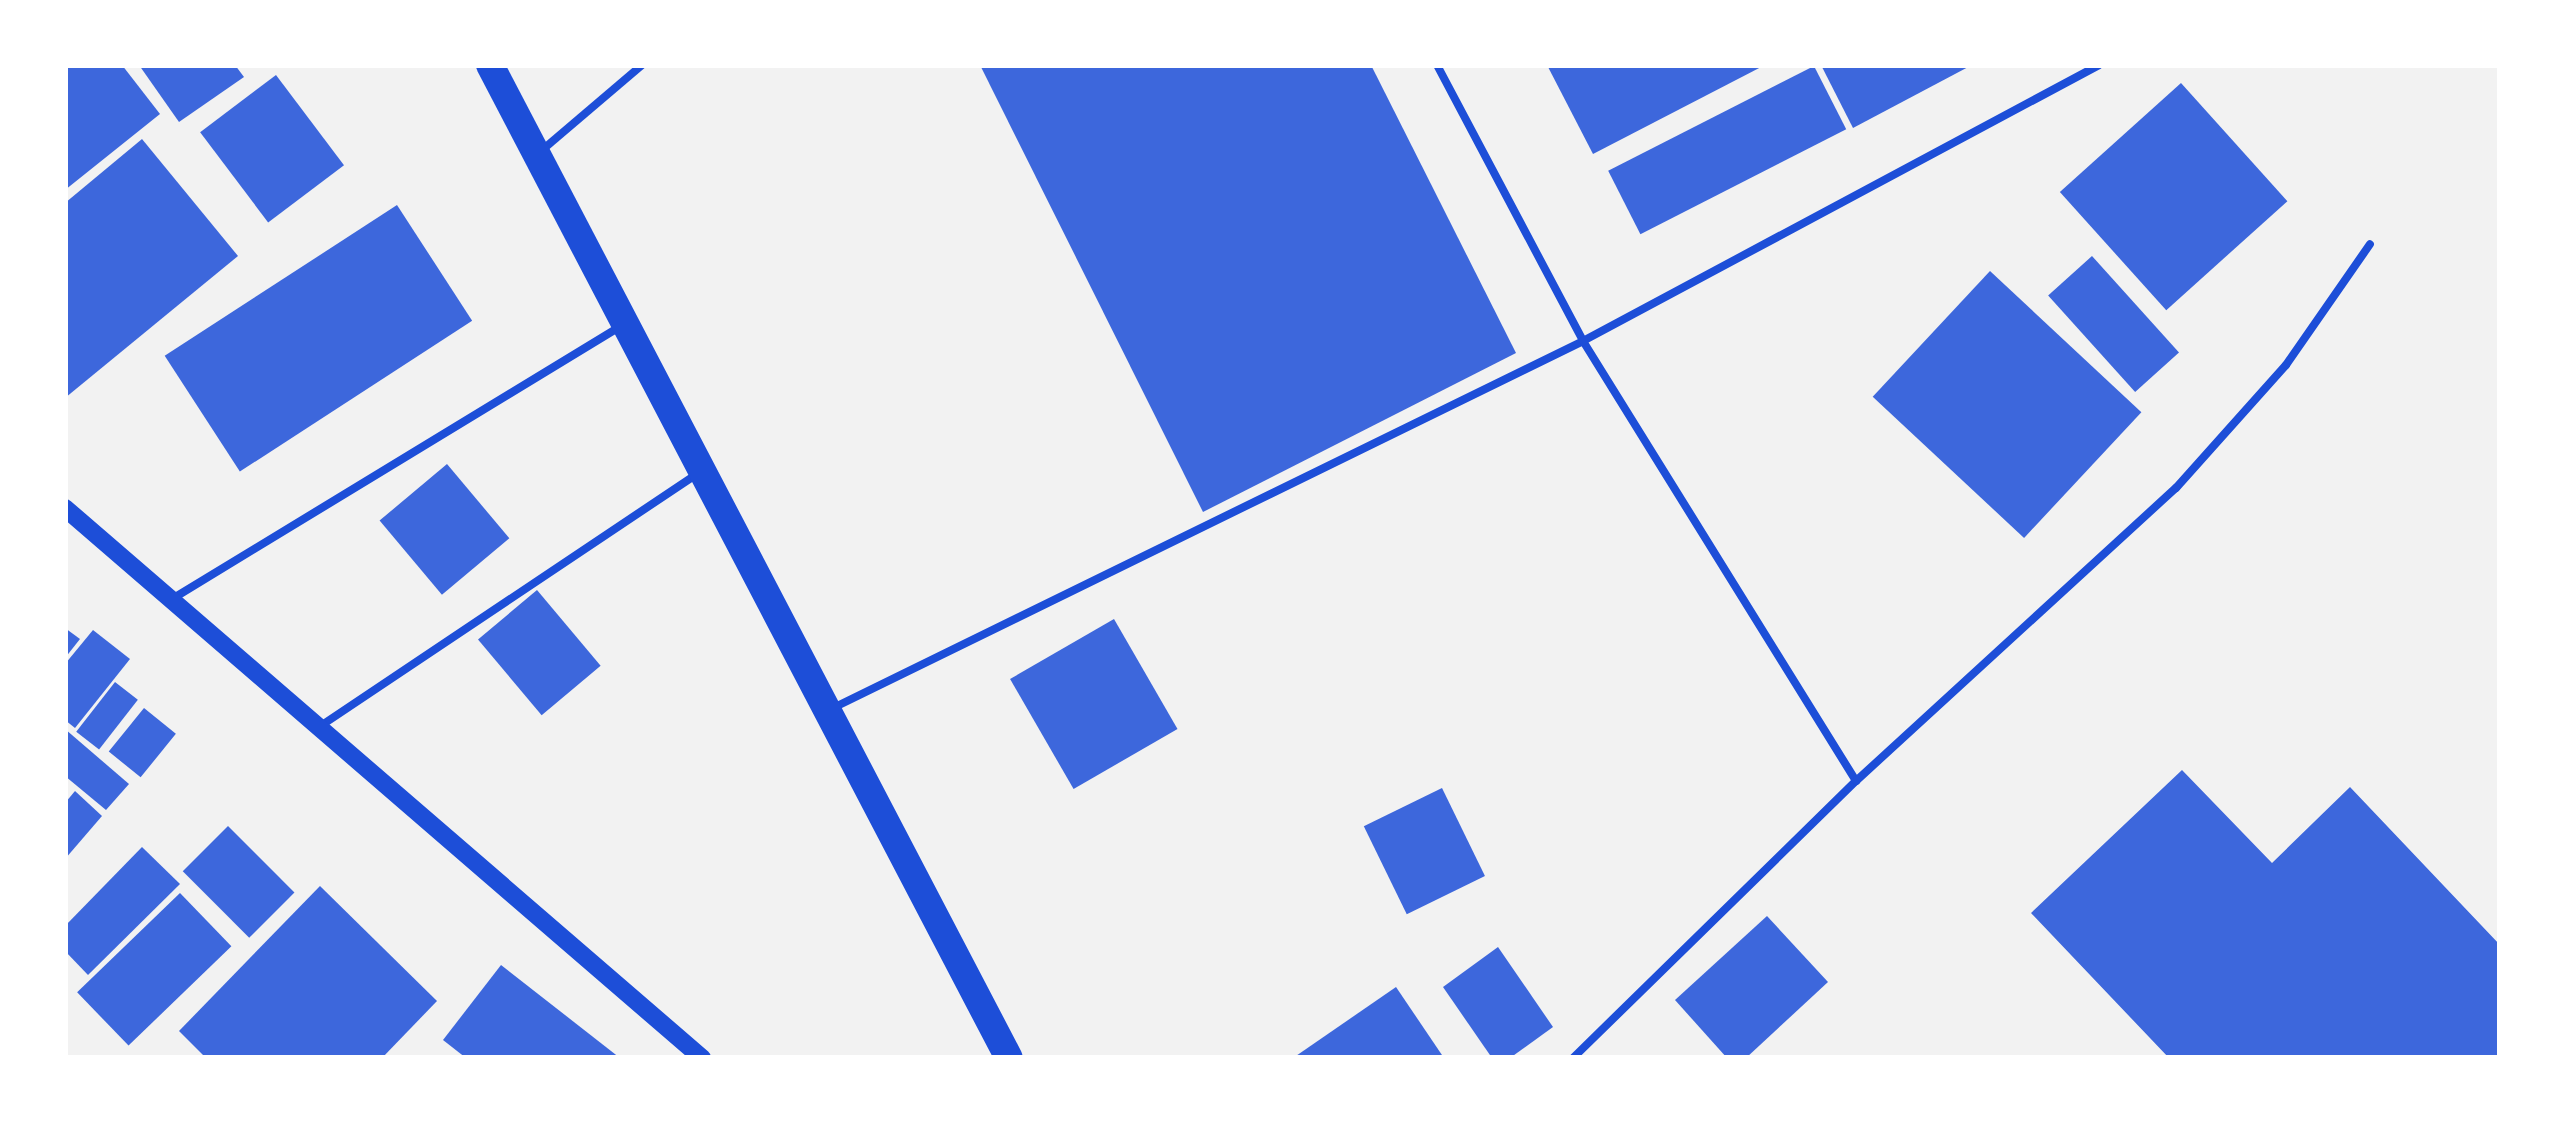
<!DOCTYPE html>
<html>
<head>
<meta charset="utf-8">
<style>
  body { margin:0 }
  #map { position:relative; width:2565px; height:1123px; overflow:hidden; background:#f2f2f2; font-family:"Noto Sans",sans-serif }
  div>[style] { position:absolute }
  .building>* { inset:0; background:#3d67dc; transform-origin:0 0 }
  .service>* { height:8px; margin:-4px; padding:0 4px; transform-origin:4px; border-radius:4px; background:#1d4ed8 }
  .tertiary>* { height:18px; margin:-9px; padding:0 9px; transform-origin:9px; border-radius:9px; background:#1d4ed8 }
  .trunk>* { height:28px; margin:-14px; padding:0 14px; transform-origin:14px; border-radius:14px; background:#1d4ed8 }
  span { translate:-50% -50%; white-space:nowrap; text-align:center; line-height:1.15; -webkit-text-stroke:8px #fff; paint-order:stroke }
  .frame { position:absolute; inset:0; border:68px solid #fff; pointer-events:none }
</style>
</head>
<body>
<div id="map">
  <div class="building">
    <i style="clip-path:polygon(65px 65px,122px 65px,160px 114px,65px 190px)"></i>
    <i style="clip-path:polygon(139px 65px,235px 65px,244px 77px,179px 122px)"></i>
    <i style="clip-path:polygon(980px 65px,1371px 65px,1516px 353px,1203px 512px)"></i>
    <i style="clip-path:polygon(1547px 65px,1765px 65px,1593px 154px)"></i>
    <i style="clip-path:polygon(1821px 65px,1972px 65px,1853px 128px)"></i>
    <i style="left:1814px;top:66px;width:71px;height:231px;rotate:63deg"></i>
    <i style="left:276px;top:75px;width:113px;height:95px;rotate:53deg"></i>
    <i style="left:2181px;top:83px;width:159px;height:163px;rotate:48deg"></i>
    <i style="clip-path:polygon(142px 139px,238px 256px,65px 398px,65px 203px)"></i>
    <i style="left:397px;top:205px;width:138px;height:277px;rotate:57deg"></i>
    <i style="left:2092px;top:256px;width:130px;height:59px;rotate:48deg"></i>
    <i style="left:1990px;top:271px;width:207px;height:172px;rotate:43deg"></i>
    <i style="left:447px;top:464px;width:97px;height:88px;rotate:50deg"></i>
    <i style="left:537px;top:590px;width:99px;height:77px;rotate:50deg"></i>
    <i style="left:1114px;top:619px;width:127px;height:120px;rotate:60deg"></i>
    <i style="clip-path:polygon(65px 628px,80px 639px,65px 658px)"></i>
    <i style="clip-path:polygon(93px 630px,130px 659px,75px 728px,65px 720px,65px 664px)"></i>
    <i style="left:115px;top:682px;width:29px;height:63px;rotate:38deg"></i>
    <i style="left:144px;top:708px;width:41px;height:56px;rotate:39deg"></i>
    <i style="clip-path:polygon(65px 729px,129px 784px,106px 810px,65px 776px)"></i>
    <i style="clip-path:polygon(2182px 770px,2272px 863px,2350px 787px,2500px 945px,2500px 1058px,2169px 1058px,2031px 913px)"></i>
    <i style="left:1442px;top:788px;width:98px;height:87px;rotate:64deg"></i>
    <i style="clip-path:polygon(75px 791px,102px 816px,65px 859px,65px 803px)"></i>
    <i style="left:228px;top:826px;width:94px;height:64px;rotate:45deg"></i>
    <i style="clip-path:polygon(142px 847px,180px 884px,88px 975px,65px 951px,65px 926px)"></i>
    <i style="clip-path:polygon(320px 886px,437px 1001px,382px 1058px,206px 1058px,179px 1031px)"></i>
    <i style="left:180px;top:893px;width:74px;height:143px;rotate:46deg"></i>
    <i style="clip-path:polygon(1767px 916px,1828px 982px,1746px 1058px,1727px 1058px,1675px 1000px)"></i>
    <i style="clip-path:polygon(1498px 947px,1553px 1027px,1510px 1058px,1492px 1058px,1443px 987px)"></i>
    <i style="clip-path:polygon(501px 965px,620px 1058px,466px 1058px,443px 1040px)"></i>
    <i style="clip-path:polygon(1396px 987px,1444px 1058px,1293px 1058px)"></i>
  </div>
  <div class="service">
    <i style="left:1437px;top:65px;width:312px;rotate:62.1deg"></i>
    <i style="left:1583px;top:341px;width:518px;rotate:58.18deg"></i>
    <i style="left:541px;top:151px;width:133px;rotate:-40.4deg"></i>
    <i style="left:172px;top:599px;width:525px;rotate:-31.3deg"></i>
    <i style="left:833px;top:708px;width:835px;rotate:-26.07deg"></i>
    <i style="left:1583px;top:341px;width:585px;rotate:-28.14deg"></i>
    <i style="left:319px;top:727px;width:456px;rotate:-33.8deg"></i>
    <i style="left:1573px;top:1058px;width:396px;rotate:-44.4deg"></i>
    <i style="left:1856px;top:781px;width:434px;rotate:-42.5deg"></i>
    <i style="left:2176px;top:488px;width:165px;rotate:-48.2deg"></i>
    <i style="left:2286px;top:365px;width:147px;rotate:-55.2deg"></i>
  </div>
  <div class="tertiary">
    <i style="left:65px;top:508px;width:842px;rotate:40.81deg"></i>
  </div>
  <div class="trunk">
    <i style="left:490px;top:65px;width:1120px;rotate:62.41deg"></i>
  </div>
  <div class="frame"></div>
</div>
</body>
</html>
